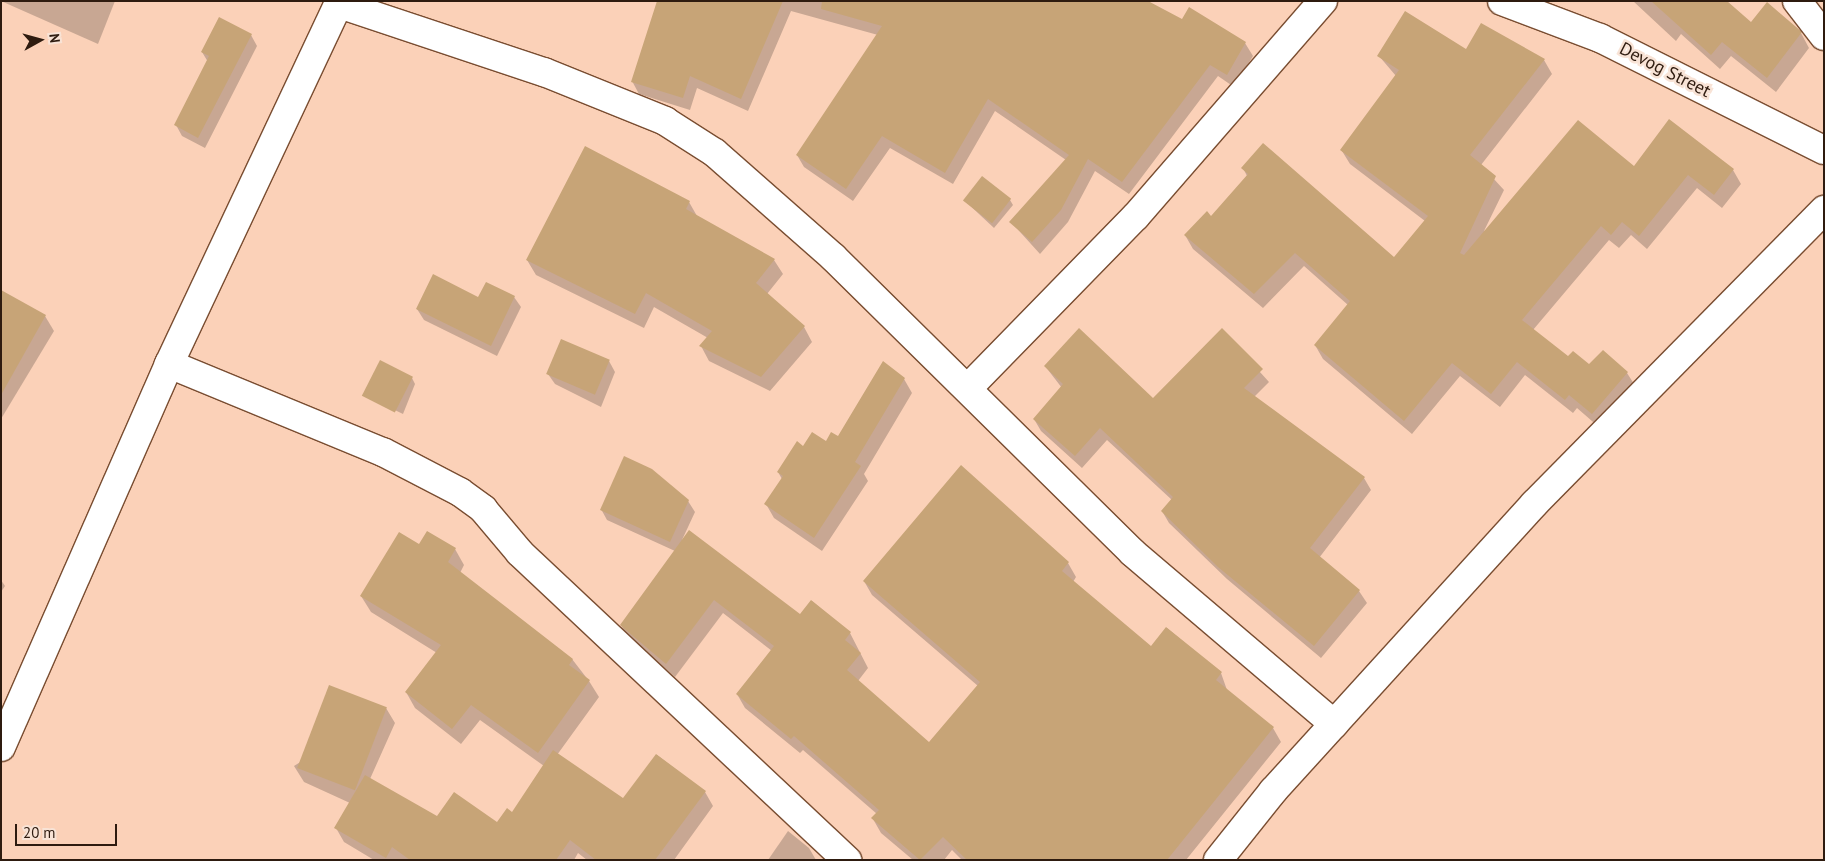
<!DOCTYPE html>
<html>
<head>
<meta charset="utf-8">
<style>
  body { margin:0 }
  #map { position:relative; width:1825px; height:861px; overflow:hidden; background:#fbd1b8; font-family:"PT Sans",sans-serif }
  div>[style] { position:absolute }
  .shadow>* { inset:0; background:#0003 }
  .building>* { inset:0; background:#c7a477; transform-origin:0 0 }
  .roads { filter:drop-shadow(1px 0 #794d31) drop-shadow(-1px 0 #794d31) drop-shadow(0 1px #794d31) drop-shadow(0 -1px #794d31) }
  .street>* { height:28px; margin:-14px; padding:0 14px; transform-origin:14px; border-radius:14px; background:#fff }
  .secondary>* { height:28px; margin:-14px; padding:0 14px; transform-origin:14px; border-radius:14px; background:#fff }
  span { translate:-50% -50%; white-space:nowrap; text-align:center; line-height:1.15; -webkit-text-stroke:5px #f8e3d6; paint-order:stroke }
  .street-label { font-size:18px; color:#2e1b0f }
  .frame { position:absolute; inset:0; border:2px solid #2e1b0f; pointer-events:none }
  .north { position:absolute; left:15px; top:15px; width:50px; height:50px; -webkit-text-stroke:4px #f8e3d6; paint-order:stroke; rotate:83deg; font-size:14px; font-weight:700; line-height:20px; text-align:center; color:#2e1b0f }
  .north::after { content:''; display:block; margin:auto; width:18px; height:22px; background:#2e1b0f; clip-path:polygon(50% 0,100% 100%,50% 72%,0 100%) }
  .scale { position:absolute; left:15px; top:824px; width:102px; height:22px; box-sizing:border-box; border:2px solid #2e1b0f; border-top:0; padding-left:6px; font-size:15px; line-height:18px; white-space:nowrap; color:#2e1b0f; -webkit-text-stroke:4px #f8e3d6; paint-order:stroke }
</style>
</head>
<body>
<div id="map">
  <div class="shadow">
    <i style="clip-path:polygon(1px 1px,115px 1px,98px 44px)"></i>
    <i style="clip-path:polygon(733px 1px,1145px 1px,1183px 21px,1189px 9px,1245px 43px,1253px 56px,1234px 87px,1218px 76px,1129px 194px,1095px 171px,1068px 222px,1040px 254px,1011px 222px,1066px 160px,995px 111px,953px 184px,890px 148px,853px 201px,804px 167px,797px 155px,878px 35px,791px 11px,748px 111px,697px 88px,690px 110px,639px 94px,632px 81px)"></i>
    <i style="clip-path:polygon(1633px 1px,1725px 1px,1751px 24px,1801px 33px,1809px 48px,1776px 92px,1731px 56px,1720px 69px,1681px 34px,1676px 41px)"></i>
    <i style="clip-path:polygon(251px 35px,257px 46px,205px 148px,182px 136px,176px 125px,208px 62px,202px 52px)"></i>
    <i style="clip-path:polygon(1466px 51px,1544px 60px,1552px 74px,1481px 165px,1504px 190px,1484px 231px,1634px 168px,1733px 170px,1741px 184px,1722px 208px,1697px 188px,1647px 249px,1631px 235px,1619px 248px,1609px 240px,1533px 330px,1568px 358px,1589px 365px,1603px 352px,1627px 373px,1636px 387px,1600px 428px,1577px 408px,1573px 413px,1525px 375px,1500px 407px,1460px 376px,1412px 434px,1323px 359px,1315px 345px,1348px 305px,1304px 266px,1263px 308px,1193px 249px,1185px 235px,1211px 217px,1247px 176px,1243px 168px,1395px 259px,1425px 221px,1350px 164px,1342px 151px,1396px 76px,1379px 56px)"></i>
    <i style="clip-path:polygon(964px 200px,1010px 200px,1013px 205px,994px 228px)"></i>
    <i style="clip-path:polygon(689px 202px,697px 216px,774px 260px,783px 274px,767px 294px,804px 327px,812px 342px,770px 391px,709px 361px,701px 346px,708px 338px,654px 307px,644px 328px,536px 275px,527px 260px)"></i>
    <i style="clip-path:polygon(1px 291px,45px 316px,54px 331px,1px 419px)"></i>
    <i style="clip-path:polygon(514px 297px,521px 307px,497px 356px,424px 320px,417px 309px)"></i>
    <i style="clip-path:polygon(1222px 330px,1269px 382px,1254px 397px,1364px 478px,1371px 490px,1319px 558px,1359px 591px,1367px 603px,1321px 658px,1227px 579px,1169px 523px,1162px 511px,1172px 500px,1107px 440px,1082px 468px,1041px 431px,1034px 419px,1062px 388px,1045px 366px,1153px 399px)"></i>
    <i style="clip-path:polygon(609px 361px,615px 372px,601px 407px,555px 384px,548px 374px)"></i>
    <i style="clip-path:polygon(412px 378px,415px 384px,403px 414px,368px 397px)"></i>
    <i style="clip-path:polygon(904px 379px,912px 393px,864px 474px,868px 481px,822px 551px,774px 518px,766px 504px,782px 479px,778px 472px,803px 448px,838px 438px)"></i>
    <i style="clip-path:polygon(688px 501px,695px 512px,682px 540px,800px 616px,812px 601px,850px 633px,868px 668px,858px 681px,929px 743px,978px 686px,872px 595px,864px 581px,1068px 563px,1076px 577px,1073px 582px,1151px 648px,1167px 628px,1221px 673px,1227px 690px,1273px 728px,1281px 742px,1186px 860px,962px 860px,952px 850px,944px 860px,913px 860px,881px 833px,873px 819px,877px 814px,803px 750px,800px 753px,745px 708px,737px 694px,772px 651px,723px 613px,675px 677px,629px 639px,621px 625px,675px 551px,607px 520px,601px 509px)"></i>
    <i style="clip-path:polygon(420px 546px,455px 549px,464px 565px,460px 573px,572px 659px,589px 681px,599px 697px,557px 755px,623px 800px,657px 755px,705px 792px,713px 806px,674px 860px,587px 860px,578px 853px,574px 860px,374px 860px,344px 842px,336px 828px,350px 803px,304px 782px,294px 766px,386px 708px,395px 723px,370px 779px,437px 818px,498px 824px,513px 814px,544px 766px,480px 720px,461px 744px,415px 708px,406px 692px,437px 653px,371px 612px,361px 596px)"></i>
    <i style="clip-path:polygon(1px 580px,5px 586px,1px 592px)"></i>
    <i style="clip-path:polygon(788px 831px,809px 848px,816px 860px,768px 860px)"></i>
  </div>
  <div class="building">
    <i style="clip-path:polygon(657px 1px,783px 1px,741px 99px,690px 76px,683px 98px,631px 82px)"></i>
    <i style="clip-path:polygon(822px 1px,1148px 1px,1182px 19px,1189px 7px,1246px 42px,1227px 75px,1210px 65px,1122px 182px,1088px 159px,1061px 210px,1032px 242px,1009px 222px,1069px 155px,988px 99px,945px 173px,882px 136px,846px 189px,796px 155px,882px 26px,821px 9px)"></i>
    <i style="clip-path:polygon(1651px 1px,1727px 1px,1751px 22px,1767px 2px,1802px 32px,1767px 78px,1722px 42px,1711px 55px)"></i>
    <i style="clip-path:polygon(1405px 11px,1466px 49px,1481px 23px,1545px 59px,1470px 155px,1496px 176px,1460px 253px,1464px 255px,1578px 120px,1634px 166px,1669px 119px,1734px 169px,1714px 195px,1688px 175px,1639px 236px,1622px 222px,1611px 235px,1601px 226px,1522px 320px,1568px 356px,1573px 351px,1589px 364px,1603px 350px,1628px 372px,1592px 414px,1569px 395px,1565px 400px,1517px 362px,1491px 394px,1452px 363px,1404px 421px,1314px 345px,1350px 301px,1295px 253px,1254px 294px,1184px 235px,1207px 211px,1211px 216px,1248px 174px,1241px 168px,1263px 143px,1394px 257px,1428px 216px,1340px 150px,1399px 70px,1377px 56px)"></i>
    <i style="clip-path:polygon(219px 17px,252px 34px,198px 138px,174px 125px,209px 56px,201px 52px)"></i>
    <i style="clip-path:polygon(585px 146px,690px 201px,686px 209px,775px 259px,756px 283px,805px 326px,761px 377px,699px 346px,712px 331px,646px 293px,635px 314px,526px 260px)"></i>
    <i style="left:982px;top:176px;width:37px;height:31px;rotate:38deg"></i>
    <i style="clip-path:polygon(433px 274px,478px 297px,486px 282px,515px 296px,491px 346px,416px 309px)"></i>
    <i style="clip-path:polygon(1px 290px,46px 315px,1px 395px)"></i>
    <i style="clip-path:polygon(1079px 328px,1153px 398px,1222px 328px,1263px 369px,1244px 388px,1365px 477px,1310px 548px,1360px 590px,1314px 646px,1218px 567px,1161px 511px,1173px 497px,1100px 428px,1075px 456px,1033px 419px,1063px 384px,1044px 366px)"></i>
    <i style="left:561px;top:339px;width:53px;height:38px;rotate:23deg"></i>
    <i style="left:380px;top:360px;width:37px;height:40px;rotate:27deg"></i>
    <i style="clip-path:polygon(883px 361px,905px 378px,855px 462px,861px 466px,814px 538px,764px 504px,783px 476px,777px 472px,797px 441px,803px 446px,812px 432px,826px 441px,831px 432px,838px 436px)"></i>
    <i style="clip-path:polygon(624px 456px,652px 469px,689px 500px,670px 542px,600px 510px)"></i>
    <i style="clip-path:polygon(961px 465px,1069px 562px,1062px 571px,1151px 646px,1166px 627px,1222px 672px,1216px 680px,1274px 727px,1167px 860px,967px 860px,943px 837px,920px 860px,871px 818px,879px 810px,794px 736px,791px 739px,736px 694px,774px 646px,714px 600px,666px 664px,620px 625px,689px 530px,800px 614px,811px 600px,851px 632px,845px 640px,861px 653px,847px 670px,929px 742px,980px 682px,863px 581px)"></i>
    <i style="clip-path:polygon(427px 531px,456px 548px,448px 562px,573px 659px,569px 665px,590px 680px,538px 753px,471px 705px,452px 729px,405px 692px,441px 645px,360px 596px,399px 532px,419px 544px)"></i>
    <i style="left:329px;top:685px;width:62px;height:89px;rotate:21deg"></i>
    <i style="clip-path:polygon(553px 750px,623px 798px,656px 754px,706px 791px,655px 860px,596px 860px,570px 840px,556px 860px,410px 860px,392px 847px,386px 858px,334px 828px,365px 775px,437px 816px,454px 792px,497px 822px,507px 808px,512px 812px)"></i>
  </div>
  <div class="roads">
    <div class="street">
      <i style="left:1797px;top:1px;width:44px;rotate:52.4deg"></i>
      <i style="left:339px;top:4px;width:216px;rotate:18.4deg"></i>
      <i style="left:544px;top:72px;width:131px;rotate:22deg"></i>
      <i style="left:665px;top:121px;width:59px;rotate:32.6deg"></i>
      <i style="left:715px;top:153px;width:157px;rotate:41.4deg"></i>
      <i style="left:833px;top:257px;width:421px;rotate:44.6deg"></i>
      <i style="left:1133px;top:553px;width:264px;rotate:40.4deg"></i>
      <i style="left:169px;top:364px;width:231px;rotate:22.4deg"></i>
      <i style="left:383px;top:452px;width:87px;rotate:27.5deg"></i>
      <i style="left:460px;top:492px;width:29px;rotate:36deg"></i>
      <i style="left:483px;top:509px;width:57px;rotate:49.9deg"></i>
      <i style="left:520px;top:553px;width:449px;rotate:43.2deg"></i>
      <i style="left:969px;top:387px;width:239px;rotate:-45.7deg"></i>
      <i style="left:1136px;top:216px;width:285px;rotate:-49deg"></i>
      <i style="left:1px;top:747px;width:418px;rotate:-66.3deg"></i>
      <i style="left:169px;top:364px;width:401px;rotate:-64.8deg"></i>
      <i style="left:1218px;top:860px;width:88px;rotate:-51.4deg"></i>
      <i style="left:1273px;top:791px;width:388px;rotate:-47.7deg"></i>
      <i style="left:1534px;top:504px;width:413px;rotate:-45.4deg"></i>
    </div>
    <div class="secondary">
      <i style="left:1502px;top:1px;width:105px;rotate:20.7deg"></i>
      <i style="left:1600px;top:38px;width:250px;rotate:26.6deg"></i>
    </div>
  </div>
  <div class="street-label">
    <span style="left:1665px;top:70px;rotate:27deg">Devog Street</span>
  </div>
  <div class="frame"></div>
  <div class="north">N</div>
  <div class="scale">20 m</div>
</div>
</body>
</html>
